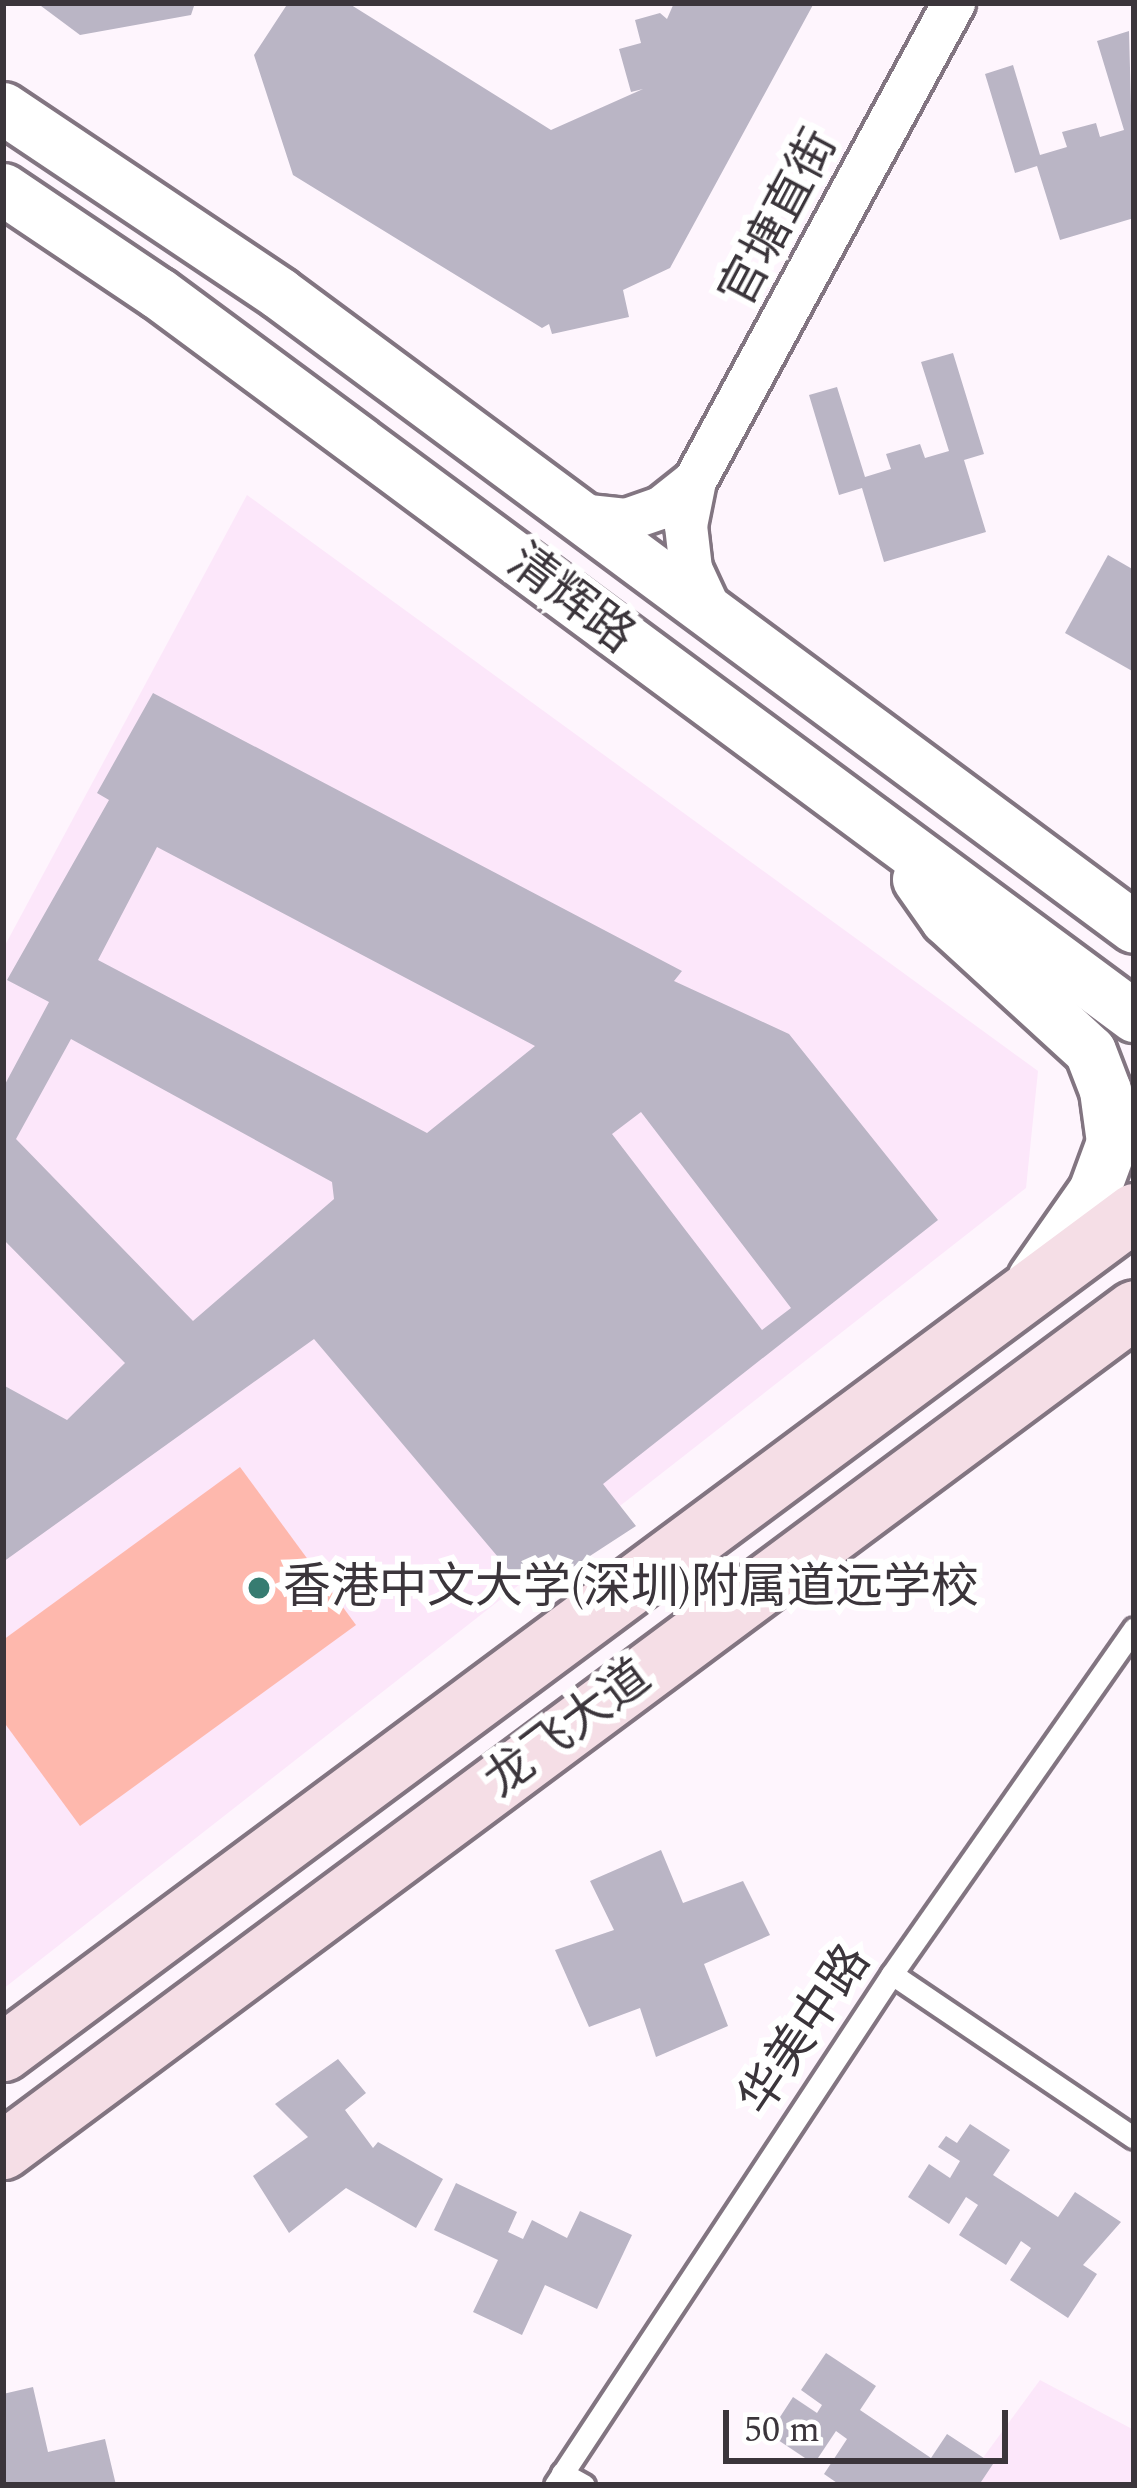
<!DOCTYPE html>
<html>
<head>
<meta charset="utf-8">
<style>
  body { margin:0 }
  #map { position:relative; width:1137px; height:2488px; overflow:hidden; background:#fef5fd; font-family:Spectral,"Noto Sans SC",serif }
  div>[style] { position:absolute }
  .built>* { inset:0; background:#fce7fa }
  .green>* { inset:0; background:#feb8ad }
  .building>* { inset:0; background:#bab5c5 }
  .roads { filter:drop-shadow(3px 0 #827581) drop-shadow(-3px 0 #827581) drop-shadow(0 3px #827581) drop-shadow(0 -3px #827581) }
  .service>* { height:21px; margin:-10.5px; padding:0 10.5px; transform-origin:10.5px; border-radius:10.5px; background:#fff }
  .minor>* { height:42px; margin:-21px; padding:0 21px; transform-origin:21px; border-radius:21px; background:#fff }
  .tertiary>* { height:51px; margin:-25.5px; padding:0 25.5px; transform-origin:25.5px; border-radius:25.5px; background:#fff }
  .secondary>* { height:57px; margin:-28.5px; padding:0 28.5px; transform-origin:28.5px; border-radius:28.5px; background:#f5dee6 }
  .dots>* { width:33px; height:33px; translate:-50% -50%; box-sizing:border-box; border:6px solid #fff; border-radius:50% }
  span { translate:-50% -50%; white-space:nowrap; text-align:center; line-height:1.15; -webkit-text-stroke:12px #fff; paint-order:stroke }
  .street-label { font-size:48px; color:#3b353b }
  .poi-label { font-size:48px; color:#3b353b }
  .left { translate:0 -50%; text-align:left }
  .frame { position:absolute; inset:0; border:6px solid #3b353b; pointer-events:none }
  .scale { position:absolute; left:723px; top:2410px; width:285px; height:54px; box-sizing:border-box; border:6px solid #3b353b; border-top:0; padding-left:15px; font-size:36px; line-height:42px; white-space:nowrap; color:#3b353b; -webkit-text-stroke:9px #fff; paint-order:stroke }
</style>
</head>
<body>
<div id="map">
  <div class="built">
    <i style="clip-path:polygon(247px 495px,1038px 1071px,1026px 1188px,3px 1989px,3px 949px)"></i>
    <i style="clip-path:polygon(1040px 2380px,1134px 2430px,1134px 2485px,963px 2485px)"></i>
  </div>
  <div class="green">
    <i style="clip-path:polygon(240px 1467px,356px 1625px,80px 1826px,3px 1721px,3px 1640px)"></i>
  </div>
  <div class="building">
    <i style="clip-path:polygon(37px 3px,195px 3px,191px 15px,80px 35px)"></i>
    <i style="clip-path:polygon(288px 3px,348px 3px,551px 130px,643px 89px,631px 92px,619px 49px,641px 43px,635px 20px,660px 13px,667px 19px,674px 3px,814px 3px,670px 268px,623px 290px,629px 317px,552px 334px,549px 324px,542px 328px,293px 175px,254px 55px)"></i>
    <i style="clip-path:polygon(1129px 31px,1134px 218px,1060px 240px,1037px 166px,1015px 173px,985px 74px,1013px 65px,1040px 155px,1067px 147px,1062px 132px,1096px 123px,1100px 137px,1124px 130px,1097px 41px)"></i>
    <i style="clip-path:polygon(953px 353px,984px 454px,964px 460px,986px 532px,884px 562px,862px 488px,839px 495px,809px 395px,837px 387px,865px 477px,891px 469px,886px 454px,920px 444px,925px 458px,949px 451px,921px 362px)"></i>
    <i style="clip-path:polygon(1108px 555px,1134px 570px,1134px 672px,1065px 633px)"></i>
    <i style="clip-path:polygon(evenodd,153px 693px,682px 971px,674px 981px,789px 1034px,938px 1220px,603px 1484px,636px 1526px,530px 1595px,314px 1339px,3px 1562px,3px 1385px,67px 1420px,125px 1363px,3px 1239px,3px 1088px,49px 1002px,7px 980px,109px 800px,97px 793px,153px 693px,157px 847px,535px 1046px,427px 1133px,98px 960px,157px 847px,153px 693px,71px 1039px,332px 1182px,334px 1199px,193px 1321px,16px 1139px,71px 1039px,153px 693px,641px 1112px,791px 1308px,762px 1330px,612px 1134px,641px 1112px)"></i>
    <i style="clip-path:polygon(661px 1850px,683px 1903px,743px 1881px,770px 1935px,704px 1964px,728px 2026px,656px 2057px,640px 2008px,589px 2027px,555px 1950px,614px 1930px,590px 1881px)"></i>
    <i style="clip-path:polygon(338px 2059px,366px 2093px,345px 2110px,373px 2148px,378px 2142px,443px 2179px,416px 2228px,346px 2188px,289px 2233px,253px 2176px,308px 2137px,275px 2104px)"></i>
    <i style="clip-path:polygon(970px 2124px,1010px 2150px,993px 2175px,1058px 2217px,1075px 2192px,1121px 2222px,1083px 2265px,1097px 2274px,1068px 2318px,1010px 2280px,1031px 2248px,1021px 2241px,1006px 2265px,959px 2235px,978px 2205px,966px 2197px,949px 2224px,908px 2197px,929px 2164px,950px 2178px,960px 2161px,938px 2147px,946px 2136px,957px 2143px)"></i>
    <i style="clip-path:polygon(456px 2183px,517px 2212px,508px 2232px,523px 2239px,532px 2220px,567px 2238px,580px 2211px,632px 2235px,597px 2309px,545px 2285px,522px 2335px,473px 2312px,498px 2260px,434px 2230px)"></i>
    <i style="clip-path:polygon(826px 2353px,876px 2386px,860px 2410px,931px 2458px,947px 2434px,993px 2464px,979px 2485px,840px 2485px,824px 2474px,847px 2439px,836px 2431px,814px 2464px,769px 2434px,793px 2397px,817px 2413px,822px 2405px,801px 2390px)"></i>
    <i style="clip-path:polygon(33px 2387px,48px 2452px,105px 2439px,116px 2485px,3px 2485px,3px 2394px)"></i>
  </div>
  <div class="roads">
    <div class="service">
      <i style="left:892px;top:1974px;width:292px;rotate:34.1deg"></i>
      <i style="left:562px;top:2473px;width:25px;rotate:29deg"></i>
      <i style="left:555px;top:2485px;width:612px;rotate:-56.6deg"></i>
      <i style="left:892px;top:1974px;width:422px;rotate:-55deg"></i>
    </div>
    <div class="minor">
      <i style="left:579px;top:515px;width:47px;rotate:6.1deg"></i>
      <i style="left:626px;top:520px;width:37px;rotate:-19deg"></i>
      <i style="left:661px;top:508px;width:43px;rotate:-38.5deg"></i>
      <i style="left:712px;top:614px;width:50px;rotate:-115deg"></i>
      <i style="left:691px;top:569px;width:43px;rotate:-96.6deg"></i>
      <i style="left:686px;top:526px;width:46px;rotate:-78.7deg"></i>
      <i style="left:695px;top:481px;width:544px;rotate:-61.55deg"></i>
    </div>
    <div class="tertiary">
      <i style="left:3px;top:108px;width:332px;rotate:33.8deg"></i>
      <i style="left:279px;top:293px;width:1064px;rotate:36.56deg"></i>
      <i style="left:3px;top:189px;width:187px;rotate:33.9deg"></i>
      <i style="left:158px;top:293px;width:1215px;rotate:36.53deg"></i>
      <i style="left:918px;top:879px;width:49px;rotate:55deg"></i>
      <i style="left:946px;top:919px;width:195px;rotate:42.5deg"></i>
      <i style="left:1090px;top:1051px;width:42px;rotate:69deg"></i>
      <i style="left:1105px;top:1090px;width:52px;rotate:82.3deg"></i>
      <i style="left:1112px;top:1142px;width:52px;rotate:110.2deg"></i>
      <i style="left:1094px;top:1191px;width:106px;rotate:125deg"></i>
    </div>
    <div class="secondary">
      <i style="left:3px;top:2052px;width:1409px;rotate:-36.6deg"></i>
      <i style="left:3px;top:2150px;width:1409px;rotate:-36.63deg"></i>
    </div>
  </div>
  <div class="dots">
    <i style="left:259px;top:1588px;background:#377c71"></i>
  </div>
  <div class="street-label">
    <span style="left:779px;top:218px;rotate:-62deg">官塘直街</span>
    <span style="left:571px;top:599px;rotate:37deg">清辉路</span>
    <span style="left:568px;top:1729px;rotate:-37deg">龙飞大道</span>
    <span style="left:805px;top:2030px;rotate:-56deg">华美中路</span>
  </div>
  <div class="poi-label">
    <span class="left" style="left:283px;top:1588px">香港中文大学(深圳)附属道远学校</span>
  </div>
  <div class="frame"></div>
  <div class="scale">50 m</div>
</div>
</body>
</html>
